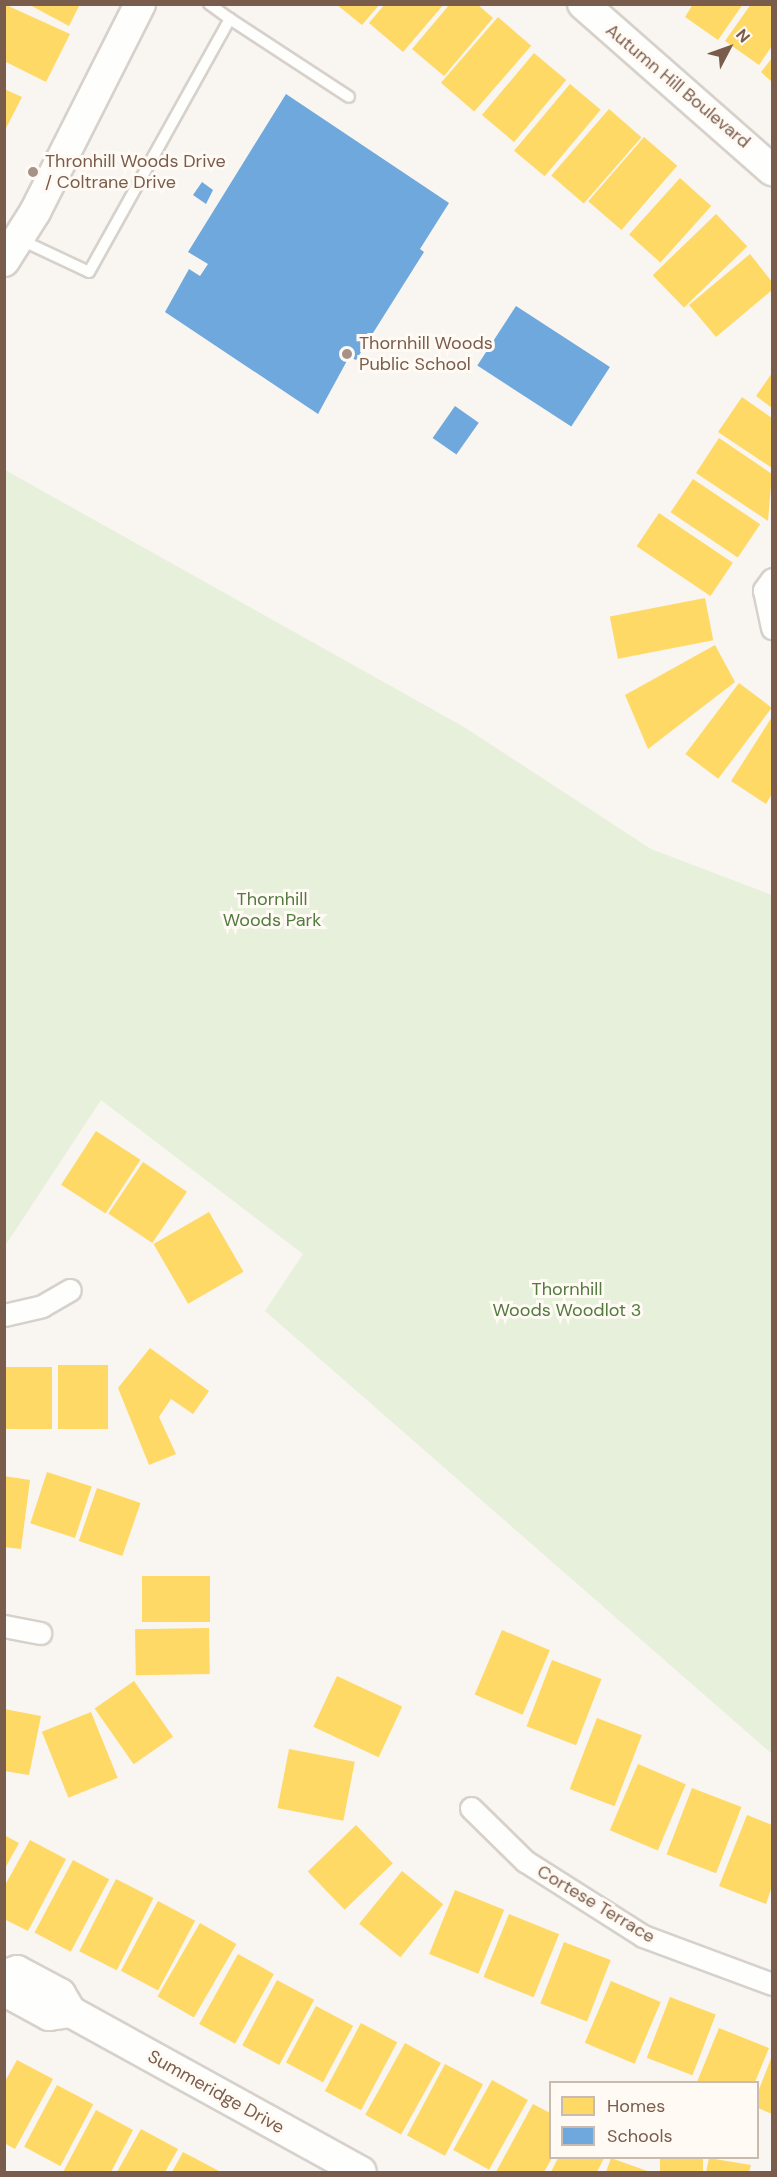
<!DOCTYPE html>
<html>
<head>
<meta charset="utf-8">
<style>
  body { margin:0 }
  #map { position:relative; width:777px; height:2177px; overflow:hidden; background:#f9f5f0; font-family:"DM Sans",sans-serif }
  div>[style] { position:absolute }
  .green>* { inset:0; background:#e7f0db }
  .homes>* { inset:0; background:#ffd966; transform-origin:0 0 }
  .schools>* { inset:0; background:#6fa8dc; transform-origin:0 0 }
  .roads { filter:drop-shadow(2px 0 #d7d1cb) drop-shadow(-2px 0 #d7d1cb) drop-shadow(0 2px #d7d1cb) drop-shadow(0 -2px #d7d1cb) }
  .lane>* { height:10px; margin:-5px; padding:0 5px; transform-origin:5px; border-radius:5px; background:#fefefd }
  .street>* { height:21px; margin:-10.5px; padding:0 10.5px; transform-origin:10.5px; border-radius:10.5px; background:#fefefd }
  .secondary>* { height:30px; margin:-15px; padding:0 15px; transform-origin:15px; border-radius:15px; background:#fefefd }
  .dots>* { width:16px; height:16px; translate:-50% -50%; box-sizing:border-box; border:3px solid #fffaf3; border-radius:50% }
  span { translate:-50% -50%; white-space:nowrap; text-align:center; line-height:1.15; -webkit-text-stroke:6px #fffaf3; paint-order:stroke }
  .street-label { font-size:18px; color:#7a5c4d }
  .poi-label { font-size:18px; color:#7a5c4d }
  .left { translate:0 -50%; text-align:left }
  .park-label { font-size:18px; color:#537a41 }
  .frame { position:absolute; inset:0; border:6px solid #7a5c4d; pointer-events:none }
  .legend { position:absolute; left:549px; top:2081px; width:210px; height:78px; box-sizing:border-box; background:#fffaf3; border:2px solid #cabbb1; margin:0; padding:8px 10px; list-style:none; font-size:18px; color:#7a5c4d }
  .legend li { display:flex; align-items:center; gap:12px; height:30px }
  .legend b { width:30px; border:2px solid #cabbb1 }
  .north { position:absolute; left:699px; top:18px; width:60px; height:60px; -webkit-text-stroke:4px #fffaf3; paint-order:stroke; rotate:49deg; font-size:16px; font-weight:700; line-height:24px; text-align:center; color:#7a5c4d }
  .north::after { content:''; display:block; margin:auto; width:21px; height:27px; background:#7a5c4d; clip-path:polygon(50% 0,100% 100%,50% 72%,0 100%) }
</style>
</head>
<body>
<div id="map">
  <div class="green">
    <i style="clip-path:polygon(5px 470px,464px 727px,651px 849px,772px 895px,772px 1754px,265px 1311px,303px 1254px,101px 1100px,5px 1246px)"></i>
  </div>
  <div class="homes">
    <i style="clip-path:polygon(4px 4px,70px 34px,46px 82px,4px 61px)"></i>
    <i style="clip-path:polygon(28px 4px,80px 4px,69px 26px)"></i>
    <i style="clip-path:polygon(385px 4px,444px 4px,403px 52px,369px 23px)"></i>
    <i style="clip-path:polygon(450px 4px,477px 4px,493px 18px,444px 76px,412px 49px)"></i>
    <i style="clip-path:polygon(693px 4px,743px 4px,718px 40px,685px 17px)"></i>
    <i style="clip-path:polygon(751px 4px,772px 4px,772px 46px,759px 65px,725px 41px)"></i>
    <i style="clip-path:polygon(337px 5px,379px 5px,362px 25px)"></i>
    <i style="left:498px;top:17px;width:44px;height:87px;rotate:41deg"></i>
    <i style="left:534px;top:53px;width:42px;height:81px;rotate:40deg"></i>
    <i style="clip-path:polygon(772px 58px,772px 82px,761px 72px)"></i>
    <i style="left:570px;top:84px;width:40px;height:87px;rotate:40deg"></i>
    <i style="clip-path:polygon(4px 89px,22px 97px,4px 132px)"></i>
    <i style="left:609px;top:109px;width:43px;height:88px;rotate:41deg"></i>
    <i style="left:644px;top:137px;width:44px;height:85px;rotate:41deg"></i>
    <i style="left:680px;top:178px;width:42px;height:76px;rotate:42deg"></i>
    <i style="left:716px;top:214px;width:45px;height:88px;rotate:46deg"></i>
    <i style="clip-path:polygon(750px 254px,772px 282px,772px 290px,716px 337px,689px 305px)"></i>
    <i style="clip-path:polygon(772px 373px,772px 408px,756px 396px)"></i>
    <i style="clip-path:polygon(742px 397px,772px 418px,772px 468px,718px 432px)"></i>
    <i style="clip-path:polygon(719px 438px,772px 474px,768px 521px,696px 473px)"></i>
    <i style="left:693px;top:479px;width:81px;height:40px;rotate:34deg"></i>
    <i style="left:659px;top:513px;width:89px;height:40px;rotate:34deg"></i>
    <i style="left:705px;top:598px;width:43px;height:97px;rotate:79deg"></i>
    <i style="clip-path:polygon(715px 645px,735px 682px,648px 749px,625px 695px)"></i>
    <i style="left:739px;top:683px;width:41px;height:89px;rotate:37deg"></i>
    <i style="clip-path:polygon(772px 717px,772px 794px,766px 804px,731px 781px)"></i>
    <i style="left:96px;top:1131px;width:53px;height:64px;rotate:33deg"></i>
    <i style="left:143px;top:1162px;width:53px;height:62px;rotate:34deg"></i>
    <i style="left:209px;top:1212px;width:69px;height:64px;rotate:60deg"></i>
    <i style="clip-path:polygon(150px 1348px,209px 1391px,193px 1414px,171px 1399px,159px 1417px,176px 1454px,149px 1465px,118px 1388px)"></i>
    <i style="left:58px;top:1365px;width:50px;height:64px"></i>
    <i style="left:4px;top:1367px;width:48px;height:62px"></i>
    <i style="left:47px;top:1472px;width:47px;height:54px;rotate:18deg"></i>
    <i style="clip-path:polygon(4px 1476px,30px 1480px,21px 1549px,4px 1547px)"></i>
    <i style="left:97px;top:1488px;width:46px;height:56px;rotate:19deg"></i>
    <i style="left:210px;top:1576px;width:46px;height:68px;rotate:90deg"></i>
    <i style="left:209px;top:1628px;width:46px;height:74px;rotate:89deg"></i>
    <i style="left:502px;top:1630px;width:52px;height:70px;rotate:23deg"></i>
    <i style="left:552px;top:1660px;width:53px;height:71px;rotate:21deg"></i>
    <i style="left:337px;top:1676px;width:72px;height:56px;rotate:25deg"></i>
    <i style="left:134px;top:1681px;width:68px;height:48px;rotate:55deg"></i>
    <i style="clip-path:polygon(4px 1709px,41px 1716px,29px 1775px,4px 1771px)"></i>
    <i style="left:91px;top:1712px;width:71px;height:53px;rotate:68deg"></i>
    <i style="left:597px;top:1718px;width:48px;height:76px;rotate:21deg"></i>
    <i style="left:289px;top:1749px;width:67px;height:60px;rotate:11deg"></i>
    <i style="left:638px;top:1764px;width:52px;height:72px;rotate:23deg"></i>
    <i style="left:692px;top:1788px;width:53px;height:71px;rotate:21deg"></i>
    <i style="clip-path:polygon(747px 1815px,772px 1825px,772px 1886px,766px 1904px,719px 1886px)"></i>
    <i style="left:356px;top:1825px;width:53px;height:67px;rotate:46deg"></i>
    <i style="clip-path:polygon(4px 1835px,19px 1843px,4px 1870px)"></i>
    <i style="clip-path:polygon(30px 1840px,66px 1859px,28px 1931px,4px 1919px,4px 1887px)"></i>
    <i style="left:73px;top:1860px;width:41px;height:82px;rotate:28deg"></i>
    <i style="left:402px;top:1871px;width:53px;height:68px;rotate:39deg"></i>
    <i style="left:116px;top:1879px;width:42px;height:81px;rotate:27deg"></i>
    <i style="left:455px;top:1890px;width:53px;height:69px;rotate:22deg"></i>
    <i style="left:158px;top:1901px;width:42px;height:79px;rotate:28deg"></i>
    <i style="left:509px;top:1914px;width:54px;height:68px;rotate:22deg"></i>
    <i style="left:200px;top:1923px;width:42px;height:85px;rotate:30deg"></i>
    <i style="left:564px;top:1942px;width:50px;height:66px;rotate:21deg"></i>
    <i style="left:238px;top:1954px;width:41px;height:80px;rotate:29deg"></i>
    <i style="left:277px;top:1980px;width:42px;height:74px;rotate:28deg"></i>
    <i style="left:611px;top:1981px;width:54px;height:67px;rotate:23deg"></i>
    <i style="left:670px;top:1997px;width:49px;height:65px;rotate:21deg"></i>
    <i style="left:316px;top:2006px;width:42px;height:64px;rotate:28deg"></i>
    <i style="left:361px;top:2023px;width:41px;height:77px;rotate:28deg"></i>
    <i style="clip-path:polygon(719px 2028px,769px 2048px,755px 2082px,697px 2082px)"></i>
    <i style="left:405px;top:2043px;width:41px;height:82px;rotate:29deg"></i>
    <i style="clip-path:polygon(772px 2056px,772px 2114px,758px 2108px,758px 2092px)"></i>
    <i style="clip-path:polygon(17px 2060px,53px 2079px,15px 2149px,4px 2143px,4px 2083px)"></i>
    <i style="left:445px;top:2064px;width:43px;height:81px;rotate:28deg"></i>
    <i style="left:492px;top:2080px;width:41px;height:80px;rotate:29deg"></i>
    <i style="left:57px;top:2085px;width:41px;height:70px;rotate:28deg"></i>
    <i style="clip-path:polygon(533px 2104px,550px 2113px,552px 2158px,544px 2172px,496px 2172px)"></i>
    <i style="clip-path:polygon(96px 2110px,133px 2130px,111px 2172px,63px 2172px)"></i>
    <i style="clip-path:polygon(141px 2129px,178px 2149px,165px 2172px,117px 2172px)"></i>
    <i style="clip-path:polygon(183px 2152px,219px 2171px,218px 2172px,172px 2172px)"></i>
    <i style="clip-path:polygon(558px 2158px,604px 2158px,597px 2172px,551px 2172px)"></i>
    <i style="clip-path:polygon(611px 2158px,650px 2172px,606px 2172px)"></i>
    <i style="left:660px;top:2158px;width:43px;height:14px"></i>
    <i style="clip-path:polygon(709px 2158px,751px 2165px,749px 2172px,706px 2172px)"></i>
  </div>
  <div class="schools">
    <i style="clip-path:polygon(286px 94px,449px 203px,420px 249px,424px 252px,356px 360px,349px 357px,318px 414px,165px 312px,189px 269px,200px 276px,208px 264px,188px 252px)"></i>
    <i style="clip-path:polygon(202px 182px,213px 190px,206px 204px,193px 195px)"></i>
    <i style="left:516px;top:306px;width:112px;height:71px;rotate:33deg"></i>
    <i style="left:455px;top:406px;width:29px;height:39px;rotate:35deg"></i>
  </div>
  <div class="roads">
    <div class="lane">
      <i style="left:230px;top:19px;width:142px;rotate:33.2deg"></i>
      <i style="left:19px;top:239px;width:77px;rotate:25.2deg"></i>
      <i style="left:89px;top:272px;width:290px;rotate:-60.9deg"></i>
      <i style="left:230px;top:19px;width:26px;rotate:-144deg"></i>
    </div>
    <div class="street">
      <i style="left:772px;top:579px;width:14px;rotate:126deg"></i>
      <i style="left:764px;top:590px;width:39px;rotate:78deg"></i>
      <i style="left:4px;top:1315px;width:39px;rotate:-13deg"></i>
      <i style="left:42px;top:1306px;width:32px;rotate:-30deg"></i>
      <i style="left:4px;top:1626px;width:37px;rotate:11deg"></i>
      <i style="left:471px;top:1808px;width:76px;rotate:44.5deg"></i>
      <i style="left:525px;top:1861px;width:140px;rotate:32.4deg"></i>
      <i style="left:643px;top:1936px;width:138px;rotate:20.4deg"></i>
    </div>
    <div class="secondary">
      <i style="left:583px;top:4px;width:252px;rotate:41.3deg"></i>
      <i style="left:4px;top:261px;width:58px;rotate:-57.7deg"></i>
      <i style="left:35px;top:212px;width:233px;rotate:-63.2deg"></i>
      <i style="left:4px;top:1976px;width:14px;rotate:-21deg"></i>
      <i style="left:17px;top:1971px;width:49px;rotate:28.1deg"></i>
      <i style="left:60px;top:1994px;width:21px;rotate:59deg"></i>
      <i style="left:71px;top:2012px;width:331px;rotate:28.9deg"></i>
      <i style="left:4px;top:1979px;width:13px;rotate:77deg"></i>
      <i style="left:7px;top:1992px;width:48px;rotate:28.7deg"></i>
      <i style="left:49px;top:2015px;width:22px;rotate:-8deg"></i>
    </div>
  </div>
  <div class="dots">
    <i style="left:33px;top:172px;background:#a69286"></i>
    <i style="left:347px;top:354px;background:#a69286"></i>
  </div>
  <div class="street-label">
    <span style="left:678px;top:86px;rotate:40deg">Autumn Hill Boulevard</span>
    <span style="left:596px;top:1904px;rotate:31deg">Cortese Terrace</span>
    <span style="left:216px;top:2092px;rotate:29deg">Summeridge Drive</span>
  </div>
  <div class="poi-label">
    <span class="left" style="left:45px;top:172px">Thronhill Woods Drive<br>/ Coltrane Drive</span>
    <span class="left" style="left:359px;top:354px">Thornhill Woods<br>Public School</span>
  </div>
  <div class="park-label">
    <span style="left:272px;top:910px">Thornhill<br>Woods Park</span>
    <span style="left:567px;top:1300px">Thornhill<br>Woods Woodlot 3</span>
  </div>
  <div class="frame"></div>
  <ul class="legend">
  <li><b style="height:16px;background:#ffd966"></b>Homes</li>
  <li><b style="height:16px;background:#6fa8dc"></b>Schools</li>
  </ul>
  <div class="north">N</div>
</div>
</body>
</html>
